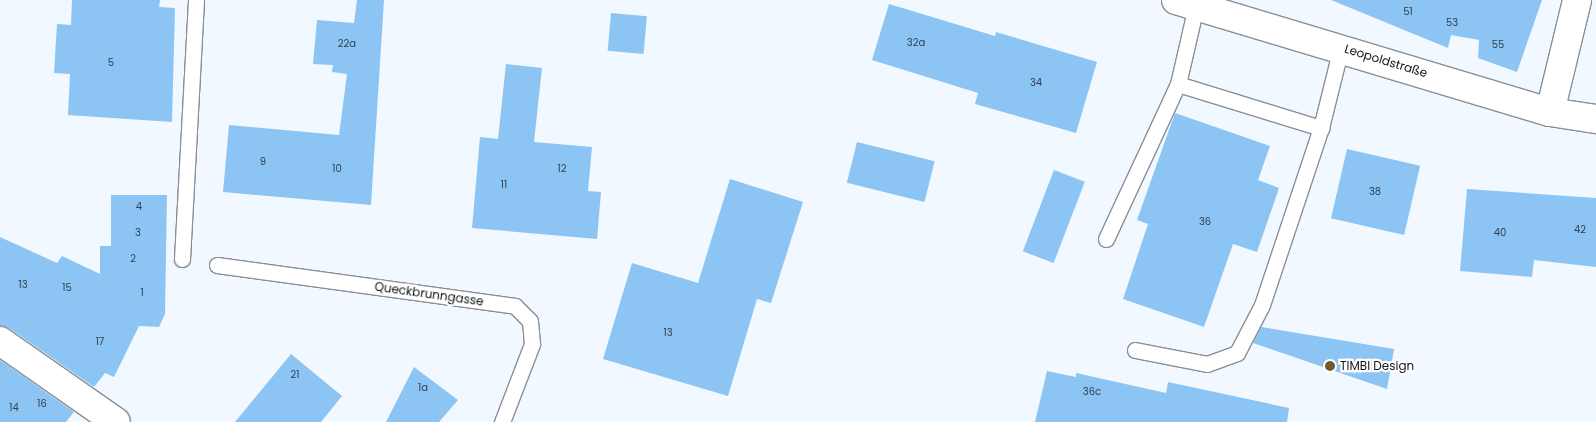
<!DOCTYPE html>
<html>
<head>
<meta charset="utf-8">
<style>
  body { margin:0 }
  #map { position:relative; width:1596px; height:422px; overflow:hidden; background:#f1f8ff; font-family:Poppins,sans-serif }
  div>[style] { position:absolute }
  .building>* { inset:0; background:#8cc4f4; transform-origin:0 0 }
  .roads { filter:drop-shadow(1px 0 #898f95) drop-shadow(-1px 0 #898f95) drop-shadow(0 1px #898f95) drop-shadow(0 -1px #898f95) }
  .service>* { height:15px; margin:-7.5px; padding:0 7.5px; transform-origin:7.5px; border-radius:7.5px; background:#fff }
  .minor>* { height:28px; margin:-14px; padding:0 14px; transform-origin:14px; border-radius:14px; background:#fff }
  .tertiary>* { height:28px; margin:-14px; padding:0 14px; transform-origin:14px; border-radius:14px; background:#fff }
  .dots>* { width:14px; height:14px; translate:-50% -50%; box-sizing:border-box; border:2px solid #fff; border-radius:50% }
  span { translate:-50% -50%; white-space:nowrap; text-align:center; line-height:1.15; -webkit-text-stroke:4.5px #fff; paint-order:stroke }
  .number-label { font-size:10px; color:#31414f }
  .number-label span { -webkit-text-stroke-width:0 }
  .street-label { font-size:12px; color:#131518 }
  .poi-label { font-size:12px; color:#131518 }
  .left { translate:0 -50%; text-align:left }
</style>
</head>
<body>
<div id="map">
  <div class="building">
    <i style="clip-path:polygon(72px 0,160px 0,159px 7px,175px 8px,172px 122px,68px 115px,70px 74px,54px 73px,57px 24px,71px 25px)"></i>
    <i style="clip-path:polygon(357px 0,384px 0,371px 205px,223px 192px,229px 125px,339px 135px,347px 74px,332px 72px,333px 65px,313px 64px,317px 20px,354px 23px)"></i>
    <i style="clip-path:polygon(1331px 0,1542px 0,1517px 72px,1478px 58px,1479px 40px,1451px 35px,1448px 48px)"></i>
    <i style="clip-path:polygon(889px 4px,995px 36px,996px 32px,1097px 62px,1076px 133px,975px 104px,978px 93px,872px 60px)"></i>
    <i style="left:611px;top:13px;width:36px;height:38px;rotate:5deg"></i>
    <i style="clip-path:polygon(506px 64px,542px 68px,534px 142px,592px 147px,588px 191px,601px 192px,597px 239px,472px 228px,480px 137px,498px 139px)"></i>
    <i style="clip-path:polygon(1175px 113px,1270px 146px,1258px 180px,1279px 188px,1257px 252px,1233px 244px,1204px 327px,1123px 299px,1148px 224px,1137px 220px)"></i>
    <i style="left:857px;top:142px;width:80px;height:42px;rotate:14deg"></i>
    <i style="left:1347px;top:149px;width:75px;height:71px;rotate:13deg"></i>
    <i style="left:1054px;top:170px;width:33px;height:87px;rotate:21deg"></i>
    <i style="clip-path:polygon(730px 179px,803px 202px,771px 303px,757px 299px,728px 396px,603px 359px,632px 263px,698px 283px)"></i>
    <i style="clip-path:polygon(1467px 189px,1596px 198px,1596px 267px,1534px 260px,1532px 277px,1460px 271px)"></i>
    <i style="clip-path:polygon(111px 195px,167px 195px,165px 314px,159px 327px,139px 326px,114px 377px,105px 373px,94px 387px,9px 328px,0 326px,0 237px,57px 263px,62px 256px,100px 274px,100px 246px,111px 246px)"></i>
    <i style="clip-path:polygon(1261px 327px,1394px 349px,1387px 389px,1253px 343px)"></i>
    <i style="clip-path:polygon(291px 354px,342px 396px,321px 422px,235px 422px)"></i>
    <i style="clip-path:polygon(0 360px,74px 412px,66px 422px,0 422px)"></i>
    <i style="clip-path:polygon(414px 367px,458px 400px,439px 422px,386px 422px)"></i>
    <i style="clip-path:polygon(1047px 371px,1076px 377px,1076px 373px,1166px 393px,1168px 382px,1289px 408px,1287px 422px,1035px 422px)"></i>
  </div>
  <div class="roads">
    <div class="service">
      <i style="left:1178px;top:84px;width:150px;rotate:17.1deg"></i>
      <i style="left:1106px;top:239px;width:171px;rotate:-65.1deg"></i>
      <i style="left:1178px;top:84px;width:80px;rotate:-77deg"></i>
      <i style="left:182px;top:259px;width:259px;rotate:-86.9deg"></i>
      <i style="left:217px;top:265px;width:301px;rotate:7.8deg"></i>
      <i style="left:515px;top:306px;width:21px;rotate:45deg"></i>
      <i style="left:530px;top:321px;width:23px;rotate:85deg"></i>
      <i style="left:532px;top:344px;width:84px;rotate:111deg"></i>
      <i style="left:1135px;top:350px;width:73px;rotate:11deg"></i>
      <i style="left:1207px;top:364px;width:32px;rotate:-20deg"></i>
      <i style="left:1237px;top:353px;width:54px;rotate:-62.5deg"></i>
      <i style="left:1262px;top:305px;width:187px;rotate:-71.6deg"></i>
      <i style="left:1321px;top:128px;width:83px;rotate:-76.1deg"></i>
    </div>
    <div class="minor">
      <i style="left:1176px;top:0;width:390px;rotate:16.7deg"></i>
      <i style="left:1550px;top:112px;width:47px;rotate:8.7deg"></i>
      <i style="left:1550px;top:112px;width:115px;rotate:-76.4deg"></i>
    </div>
    <div class="tertiary">
      <i style="left:0;top:341px;width:141px;rotate:34.9deg"></i>
    </div>
  </div>
  <div class="dots">
    <i style="left:1330px;top:366px;background:#715c2b"></i>
  </div>
  <div class="number-label">
    <span style="left:1408px;top:12px">51</span>
    <span style="left:1452px;top:23px">53</span>
    <span style="left:916px;top:43px">32a</span>
    <span style="left:347px;top:44px">22a</span>
    <span style="left:1498px;top:45px">55</span>
    <span style="left:111px;top:63px">5</span>
    <span style="left:1036px;top:83px">34</span>
    <span style="left:263px;top:162px">9</span>
    <span style="left:337px;top:169px">10</span>
    <span style="left:562px;top:169px">12</span>
    <span style="left:504px;top:185px">11</span>
    <span style="left:1375px;top:192px">38</span>
    <span style="left:139px;top:207px">4</span>
    <span style="left:1205px;top:222px">36</span>
    <span style="left:1580px;top:230px">42</span>
    <span style="left:138px;top:233px">3</span>
    <span style="left:1500px;top:233px">40</span>
    <span style="left:133px;top:259px">2</span>
    <span style="left:23px;top:285px">13</span>
    <span style="left:67px;top:288px">15</span>
    <span style="left:142px;top:293px">1</span>
    <span style="left:668px;top:333px">13</span>
    <span style="left:100px;top:342px">17</span>
    <span style="left:295px;top:375px">21</span>
    <span style="left:423px;top:388px">1a</span>
    <span style="left:1092px;top:392px">36c</span>
    <span style="left:42px;top:404px">16</span>
    <span style="left:14px;top:408px">14</span>
  </div>
  <div class="street-label">
    <span style="left:1386px;top:61px;rotate:17deg">Leopoldstraße</span>
    <span style="left:429px;top:294px;rotate:8deg">Queckbrunngasse</span>
  </div>
  <div class="poi-label">
    <span class="left" style="left:1340px;top:366px">TIMBI Design</span>
  </div>
</div>
</body>
</html>
